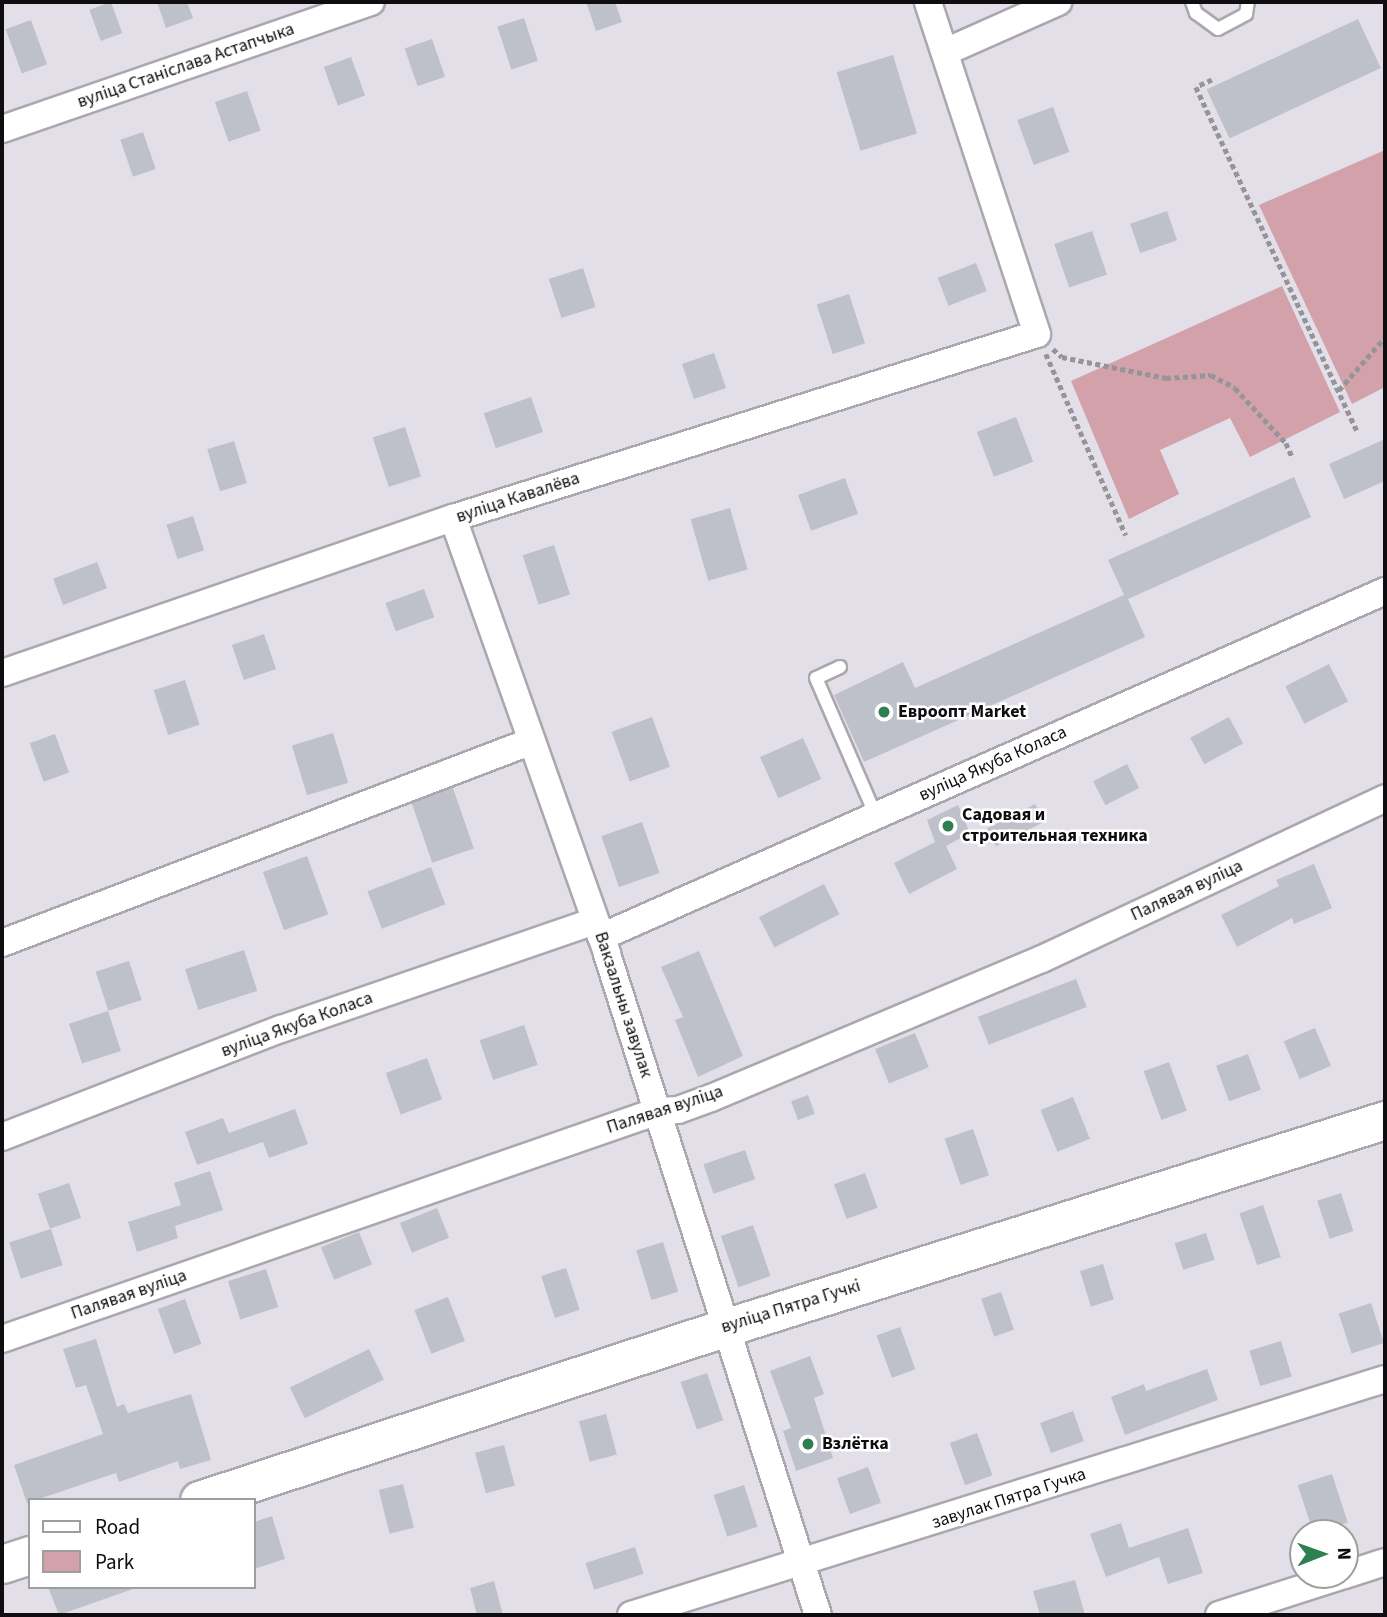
<!DOCTYPE html>
<html>
<head>
<meta charset="utf-8">
<style>
  body { margin:0 }
  #map { position:relative; width:1387px; height:1617px; overflow:hidden; background:#e3dfe8; font-family:"Source Sans 3",sans-serif }
  div>[style] { position:absolute }
  .green>* { inset:0; background:#d2a1a9 }
  .building>* { inset:0; background:#bfc1ca; transform-origin:0 0 }
  .path>* { height:4.5px; margin-top:-2.25px; transform-origin:0; background:repeating-linear-gradient(90deg,#969399 0 5px,transparent 0 8.5px) }
  .roads { filter:drop-shadow(2px 0 #aba7af) drop-shadow(-2px 0 #aba7af) drop-shadow(0 2px #aba7af) drop-shadow(0 -2px #aba7af) }
  .lane>* { height:12px; margin:-6px; padding:0 6px; transform-origin:6px; border-radius:6px; background:#fff }
  .street>* { height:26px; margin:-13px; padding:0 13px; transform-origin:13px; border-radius:13px; background:#fff }
  .secondary>* { height:37px; margin:-18.5px; padding:0 18.5px; transform-origin:18.5px; border-radius:18.5px; background:#fff }
  .dots>* { width:19px; height:19px; translate:-50% -50%; box-sizing:border-box; border:4px solid #fff; border-radius:50% }
  span { translate:-50% -50%; white-space:nowrap; text-align:center; line-height:1.15; -webkit-text-stroke:5px #fff; paint-order:stroke }
  .street-label { font-size:18px; color:#0f0d10 }
  .poi-label { font-size:18px; color:#0f0d10; font-weight:700 }
  .left { translate:0 -50%; text-align:left }
  .frame { position:absolute; inset:0; border:4px solid #0f0d10; pointer-events:none }
  .legend { position:absolute; left:28px; top:1498px; width:228px; height:91px; box-sizing:border-box; background:#fff; border:2px solid #9f9e9f; margin:0; padding:9px 12px; list-style:none; font-size:21px; color:#0f0d10 }
  .legend li { display:flex; align-items:center; gap:14px; height:35px }
  .legend b { width:35px; border:2px solid #9f9e9f }
  .north { position:absolute; left:1289px; top:1519px; width:70px; height:70px; box-sizing:border-box; background:#fff; border:2px solid #9f9e9f; border-radius:50%; rotate:89deg; font-size:19px; font-weight:700; line-height:28px; text-align:center; color:#0f0d10 }
  .north::after { content:''; display:block; margin:auto; width:24px; height:32px; background:#2f8051; clip-path:polygon(50% 0,100% 100%,50% 72%,0 100%) }
</style>
</head>
<body>
<div id="map">
  <div class="green">
    <i style="clip-path:polygon(1385px 150px,1385px 387px,1352px 404px,1259px 205px)"></i>
    <i style="clip-path:polygon(1282px 286px,1340px 412px,1250px 457px,1230px 418px,1160px 450px,1179px 494px,1129px 519px,1071px 381px)"></i>
  </div>
  <div class="building">
    <i style="left:111px;top:2px;width:33px;height:23px;rotate:70deg"></i>
    <i style="clip-path:polygon(157px 2px,187px 2px,193px 18px,166px 28px)"></i>
    <i style="clip-path:polygon(586px 2px,615px 2px,622px 22px,596px 31px)"></i>
    <i style="left:524px;top:18px;width:45px;height:28px;rotate:72deg"></i>
    <i style="left:1358px;top:19px;width:54px;height:167px;rotate:65deg"></i>
    <i style="left:31px;top:20px;width:47px;height:27px;rotate:70deg"></i>
    <i style="left:432px;top:39px;width:40px;height:29px;rotate:71deg"></i>
    <i style="left:893px;top:55px;width:82px;height:59px;rotate:73deg"></i>
    <i style="left:351px;top:57px;width:41px;height:29px;rotate:70deg"></i>
    <i style="left:247px;top:91px;width:42px;height:34px;rotate:71deg"></i>
    <i style="left:1053px;top:107px;width:48px;height:38px;rotate:70deg"></i>
    <i style="left:143px;top:132px;width:39px;height:24px;rotate:71deg"></i>
    <i style="left:1167px;top:211px;width:31px;height:39px;rotate:71deg"></i>
    <i style="left:1092px;top:231px;width:46px;height:40px;rotate:71deg"></i>
    <i style="left:976px;top:263px;width:30px;height:41px;rotate:69deg"></i>
    <i style="left:583px;top:268px;width:41px;height:36px;rotate:72deg"></i>
    <i style="left:849px;top:294px;width:52px;height:34px;rotate:72deg"></i>
    <i style="left:714px;top:353px;width:37px;height:34px;rotate:71deg"></i>
    <i style="left:531px;top:397px;width:37px;height:50px;rotate:71deg"></i>
    <i style="left:1016px;top:417px;width:48px;height:42px;rotate:69deg"></i>
    <i style="left:405px;top:427px;width:52px;height:34px;rotate:72deg"></i>
    <i style="clip-path:polygon(1385px 439px,1385px 481px,1344px 499px,1329px 464px)"></i>
    <i style="left:234px;top:441px;width:44px;height:28px;rotate:73deg"></i>
    <i style="clip-path:polygon(1294px 477px,1311px 517px,1128px 599px,1145px 637px,864px 762px,834px 695px,903px 662px,915px 688px,1124px 595px,1108px 560px)"></i>
    <i style="left:845px;top:478px;width:38px;height:50px;rotate:70deg"></i>
    <i style="left:730px;top:508px;width:64px;height:41px;rotate:74deg"></i>
    <i style="left:193px;top:516px;width:36px;height:28px;rotate:72deg"></i>
    <i style="left:554px;top:545px;width:52px;height:33px;rotate:72deg"></i>
    <i style="left:97px;top:562px;width:28px;height:47px;rotate:69deg"></i>
    <i style="left:424px;top:589px;width:30px;height:41px;rotate:70deg"></i>
    <i style="left:264px;top:634px;width:37px;height:34px;rotate:71deg"></i>
    <i style="left:1329px;top:664px;width:42px;height:49px;rotate:63deg"></i>
    <i style="left:185px;top:680px;width:47px;height:33px;rotate:72deg"></i>
    <i style="left:652px;top:717px;width:53px;height:43px;rotate:70deg"></i>
    <i style="left:1229px;top:717px;width:30px;height:44px;rotate:62deg"></i>
    <i style="left:333px;top:733px;width:52px;height:43px;rotate:73deg"></i>
    <i style="left:55px;top:734px;width:41px;height:27px;rotate:70deg"></i>
    <i style="left:803px;top:738px;width:45px;height:47px;rotate:66deg"></i>
    <i style="left:1127px;top:764px;width:27px;height:38px;rotate:63deg"></i>
    <i style="left:453px;top:788px;width:64px;height:44px;rotate:71deg"></i>
    <i style="left:1035px;top:804px;width:20px;height:54px;rotate:63deg"></i>
    <i style="clip-path:polygon(958px 805px,970px 833px,946px 846px,957px 869px,909px 894px,894px 863px,935px 842px,927px 820px)"></i>
    <i style="left:642px;top:822px;width:54px;height:43px;rotate:71deg"></i>
    <i style="left:307px;top:856px;width:62px;height:47px;rotate:70deg"></i>
    <i style="clip-path:polygon(1314px 864px,1332px 908px,1294px 924px,1292px 918px,1237px 947px,1221px 915px,1279px 886px,1276px 880px)"></i>
    <i style="left:431px;top:867px;width:40px;height:68px;rotate:69deg"></i>
    <i style="left:824px;top:884px;width:34px;height:73px;rotate:63deg"></i>
    <i style="left:244px;top:950px;width:43px;height:62px;rotate:72deg"></i>
    <i style="clip-path:polygon(699px 951px,743px 1056px,698px 1077px,675px 1020px,683px 1017px,661px 967px)"></i>
    <i style="left:129px;top:961px;width:41px;height:35px;rotate:72deg"></i>
    <i style="left:1076px;top:979px;width:30px;height:105px;rotate:69deg"></i>
    <i style="left:108px;top:1011px;width:42px;height:41px;rotate:72deg"></i>
    <i style="left:524px;top:1025px;width:42px;height:47px;rotate:71deg"></i>
    <i style="left:1315px;top:1028px;width:41px;height:34px;rotate:67deg"></i>
    <i style="left:915px;top:1033px;width:37px;height:43px;rotate:68deg"></i>
    <i style="left:1248px;top:1054px;width:38px;height:34px;rotate:70deg"></i>
    <i style="left:427px;top:1058px;width:44px;height:44px;rotate:70deg"></i>
    <i style="left:1169px;top:1062px;width:52px;height:27px;rotate:70deg"></i>
    <i style="left:808px;top:1095px;width:20px;height:18px;rotate:70deg"></i>
    <i style="left:1073px;top:1097px;width:45px;height:35px;rotate:68deg"></i>
    <i style="clip-path:polygon(295px 1109px,308px 1144px,269px 1158px,263px 1142px,197px 1165px,185px 1132px,223px 1118px,229px 1133px)"></i>
    <i style="left:973px;top:1129px;width:49px;height:30px;rotate:71deg"></i>
    <i style="left:745px;top:1150px;width:31px;height:44px;rotate:71deg"></i>
    <i style="clip-path:polygon(210px 1171px,223px 1210px,175px 1226px,178px 1238px,137px 1252px,128px 1222px,181px 1205px,174px 1183px)"></i>
    <i style="left:865px;top:1173px;width:37px;height:33px;rotate:70deg"></i>
    <i style="left:69px;top:1183px;width:37px;height:33px;rotate:71deg"></i>
    <i style="left:1341px;top:1193px;width:40px;height:25px;rotate:72deg"></i>
    <i style="left:1263px;top:1205px;width:55px;height:25px;rotate:71deg"></i>
    <i style="left:437px;top:1208px;width:32px;height:40px;rotate:68deg"></i>
    <i style="left:753px;top:1225px;width:54px;height:34px;rotate:71deg"></i>
    <i style="left:51px;top:1229px;width:38px;height:44px;rotate:72deg"></i>
    <i style="left:359px;top:1232px;width:35px;height:41px;rotate:68deg"></i>
    <i style="left:1206px;top:1233px;width:28px;height:33px;rotate:72deg"></i>
    <i style="left:663px;top:1242px;width:52px;height:28px;rotate:73deg"></i>
    <i style="left:1103px;top:1264px;width:37px;height:24px;rotate:73deg"></i>
    <i style="left:566px;top:1268px;width:44px;height:26px;rotate:72deg"></i>
    <i style="left:266px;top:1269px;width:40px;height:40px;rotate:72deg"></i>
    <i style="left:1001px;top:1292px;width:40px;height:21px;rotate:71deg"></i>
    <i style="left:448px;top:1297px;width:47px;height:36px;rotate:69deg"></i>
    <i style="left:185px;top:1299px;width:48px;height:29px;rotate:70deg"></i>
    <i style="left:1371px;top:1303px;width:42px;height:34px;rotate:72deg"></i>
    <i style="left:900px;top:1327px;width:45px;height:25px;rotate:70deg"></i>
    <i style="clip-path:polygon(96px 1339px,117px 1407px,124px 1404px,128px 1413px,191px 1394px,211px 1460px,180px 1469px,178px 1461px,119px 1482px,116px 1473px,27px 1503px,14px 1465px,103px 1434px,86px 1385px,76px 1388px,63px 1349px)"></i>
    <i style="left:1281px;top:1341px;width:37px;height:33px;rotate:73deg"></i>
    <i style="left:369px;top:1349px;width:34px;height:88px;rotate:64deg"></i>
    <i style="clip-path:polygon(810px 1356px,824px 1394px,814px 1398px,833px 1458px,796px 1471px,783px 1431px,791px 1428px,770px 1371px)"></i>
    <i style="clip-path:polygon(1207px 1369px,1218px 1400px,1125px 1435px,1111px 1397px,1144px 1384px,1146px 1391px)"></i>
    <i style="left:707px;top:1373px;width:50px;height:28px;rotate:71deg"></i>
    <i style="left:1073px;top:1411px;width:32px;height:35px;rotate:70deg"></i>
    <i style="left:606px;top:1414px;width:42px;height:28px;rotate:75deg"></i>
    <i style="left:977px;top:1433px;width:45px;height:29px;rotate:70deg"></i>
    <i style="left:504px;top:1445px;width:42px;height:30px;rotate:75deg"></i>
    <i style="left:868px;top:1467px;width:38px;height:33px;rotate:70deg"></i>
    <i style="left:1332px;top:1474px;width:51px;height:36px;rotate:72deg"></i>
    <i style="left:403px;top:1484px;width:45px;height:25px;rotate:76deg"></i>
    <i style="left:744px;top:1485px;width:44px;height:32px;rotate:72deg"></i>
    <i style="clip-path:polygon(272px 1516px,285px 1559px,254px 1569px,254px 1522px)"></i>
    <i style="clip-path:polygon(1121px 1523px,1129px 1548px,1188px 1528px,1203px 1573px,1168px 1584px,1159px 1557px,1106px 1577px,1090px 1534px)"></i>
    <i style="left:635px;top:1547px;width:28px;height:52px;rotate:72deg"></i>
    <i style="clip-path:polygon(1075px 1580px,1085px 1615px,1040px 1615px,1033px 1591px)"></i>
    <i style="clip-path:polygon(494px 1581px,503px 1615px,477px 1615px,470px 1588px)"></i>
    <i style="clip-path:polygon(48px 1587px,132px 1587px,133px 1589px,59px 1615px)"></i>
  </div>
  <div class="path">
    <i style="left:1212px;top:80px;width:17px;rotate:156deg"></i>
    <i style="left:1196px;top:87px;width:379px;rotate:64.9deg"></i>
    <i style="left:1053px;top:349px;width:12px;rotate:42deg"></i>
    <i style="left:1062px;top:357px;width:106px;rotate:11.4deg"></i>
    <i style="left:1166px;top:378px;width:45px;rotate:-3.8deg"></i>
    <i style="left:1211px;top:375px;width:27px;rotate:28deg"></i>
    <i style="left:1235px;top:388px;width:75px;rotate:47.2deg"></i>
    <i style="left:1286px;top:443px;width:17px;rotate:66deg"></i>
    <i style="left:1046px;top:354px;width:198px;rotate:66.2deg"></i>
    <i style="left:1339px;top:390px;width:70px;rotate:-49deg"></i>
  </div>
  <div class="roads">
    <div class="lane">
      <i style="left:1192px;top:2px;width:12px;rotate:70deg"></i>
      <i style="left:1196px;top:13px;width:27px;rotate:36deg"></i>
      <i style="left:1218px;top:29px;width:32px;rotate:-28deg"></i>
      <i style="left:1246px;top:14px;width:12px;rotate:-81deg"></i>
      <i style="left:840px;top:667px;width:26px;rotate:155deg"></i>
      <i style="left:816px;top:678px;width:150px;rotate:66.5deg"></i>
    </div>
    <div class="street">
      <i style="left:945px;top:52px;width:124px;rotate:-23.9deg"></i>
      <i style="left:2px;top:129px;width:390px;rotate:-19deg"></i>
      <i style="left:453px;top:518px;width:462px;rotate:70.5deg"></i>
      <i style="left:607px;top:954px;width:694px;rotate:72.3deg"></i>
      <i style="left:2px;top:673px;width:477px;rotate:-19deg"></i>
      <i style="left:453px;top:518px;width:612px;rotate:-17.49deg"></i>
      <i style="left:1037px;top:334px;width:349px;rotate:-108.2deg"></i>
      <i style="left:601px;top:937px;width:857px;rotate:-23.81deg"></i>
      <i style="left:2px;top:943px;width:567px;rotate:-20.86deg"></i>
      <i style="left:2px;top:1137px;width:299px;rotate:-21.2deg"></i>
      <i style="left:281px;top:1029px;width:332px;rotate:-19deg"></i>
      <i style="left:2px;top:1339px;width:694px;rotate:-19.17deg"></i>
      <i style="left:658px;top:1111px;width:20px;rotate:-3deg"></i>
      <i style="left:678px;top:1110px;width:35px;rotate:-20deg"></i>
      <i style="left:711px;top:1098px;width:359px;rotate:-22.8deg"></i>
      <i style="left:1042px;top:959px;width:379px;rotate:-25.1deg"></i>
      <i style="left:1345px;top:1575px;width:42px;rotate:-18deg"></i>
      <i style="left:631px;top:1615px;width:790px;rotate:-17.38deg"></i>
      <i style="left:1219px;top:1615px;width:131px;rotate:-17.7deg"></i>
    </div>
    <div class="secondary">
      <i style="left:199px;top:1500px;width:552px;rotate:-18.14deg"></i>
      <i style="left:724px;top:1328px;width:693px;rotate:-17.47deg"></i>
      <i style="left:2px;top:1564px;width:29px;rotate:-18deg"></i>
    </div>
  </div>
  <div class="dots">
    <i style="left:884px;top:712px;background:#2f8051"></i>
    <i style="left:948px;top:826px;background:#2f8051"></i>
    <i style="left:808px;top:1444px;background:#2f8051"></i>
  </div>
  <div class="street-label">
    <span style="left:186px;top:66px;rotate:-19deg">вуліца Станіслава Астапчыка</span>
    <span style="left:518px;top:498px;rotate:-18deg">вуліца Кавалёва</span>
    <span style="left:993px;top:764px;rotate:-24deg">вуліца Якуба Коласа</span>
    <span style="left:1187px;top:891px;rotate:-25deg">Палявая вуліца</span>
    <span style="left:623px;top:1005px;rotate:72deg">Вакзальны завулак</span>
    <span style="left:297px;top:1025px;rotate:-20deg">вуліца Якуба Коласа</span>
    <span style="left:665px;top:1110px;rotate:-18deg">Палявая вуліца</span>
    <span style="left:129px;top:1295px;rotate:-19deg">Палявая вуліца</span>
    <span style="left:791px;top:1307px;rotate:-17deg">вуліца Пятра Гучкі</span>
    <span style="left:1009px;top:1499px;rotate:-18deg">завулак Пятра Гучка</span>
  </div>
  <div class="poi-label">
    <span class="left" style="left:898px;top:712px">Евроопт Market</span>
    <span class="left" style="left:962px;top:826px">Садовая и<br>строительная техника</span>
    <span class="left" style="left:822px;top:1444px">Взлётка</span>
  </div>
  <div class="frame"></div>
  <ul class="legend">
  <li><b style="height:9px;background:#fff"></b>Road</li>
  <li><b style="height:19px;background:#d2a1a9"></b>Park</li>
  </ul>
  <div class="north">N</div>
</div>
</body>
</html>
